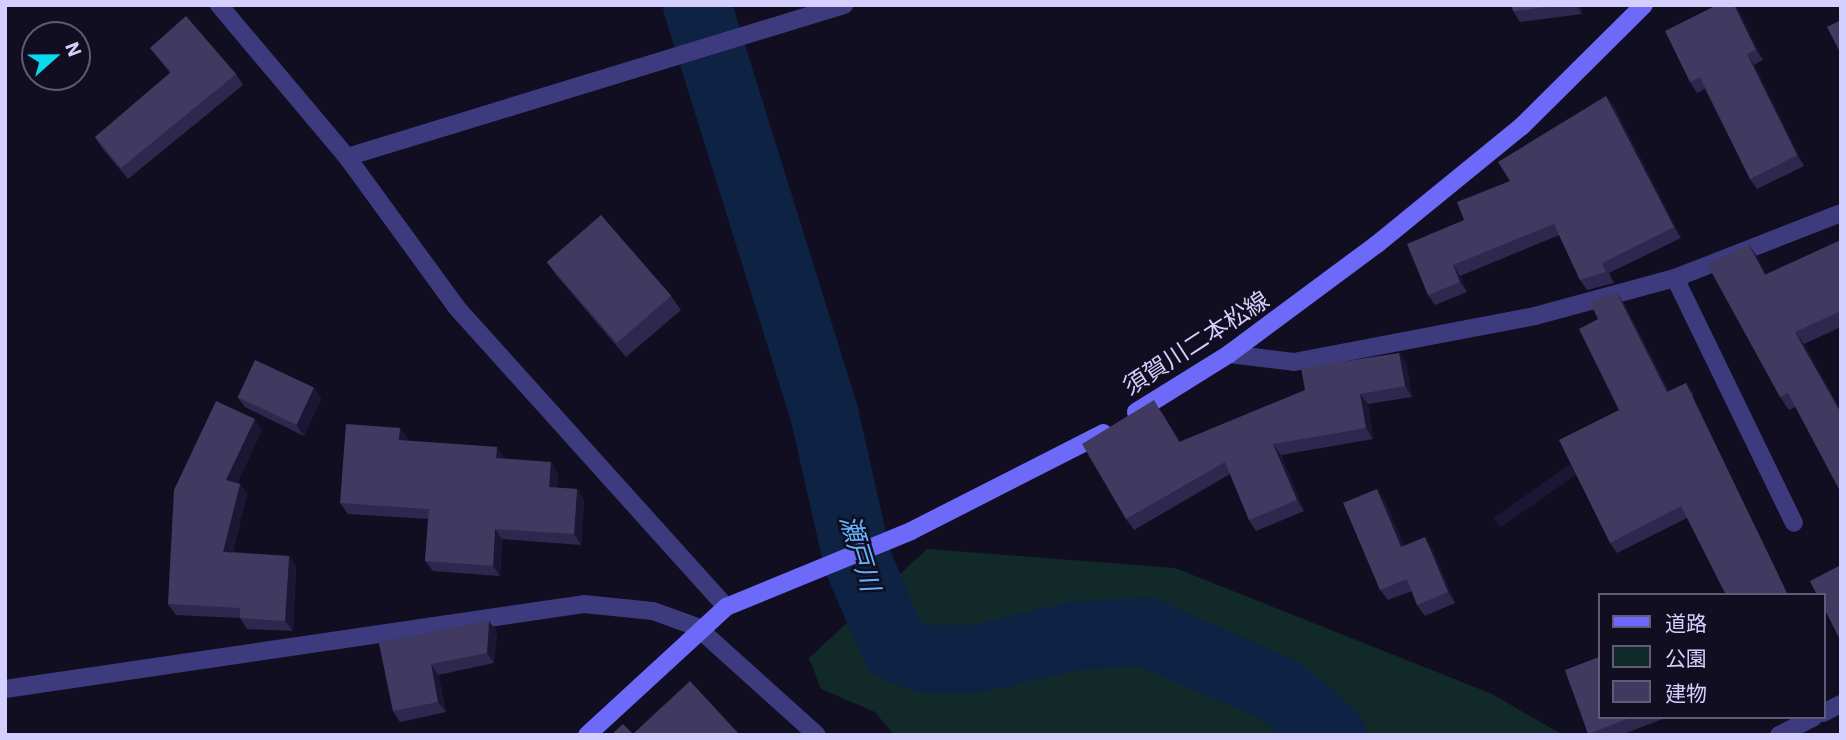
<!DOCTYPE html>
<html>
<head>
<meta charset="utf-8">
<style>
  body { margin:0 }
  #map { position:relative; width:1846px; height:740px; overflow:hidden; background:#110e21; font-family:"IBM Plex Sans","Noto Sans JP",sans-serif }
  div>[style] { position:absolute }
  .green>* { inset:0; background:#112a29 }
  .river>* { height:68px; margin:-34px; padding:0 34px; transform-origin:34px; border-radius:34px; background:#0e2344 }
  .minor>* { height:18px; margin:-9px; padding:0 9px; transform-origin:9px; border-radius:9px; background:#3d3b7e }
  .tertiary>* { height:18px; margin:-9px; padding:0 9px; transform-origin:9px; border-radius:9px; background:#3d3b7e }
  .secondary>* { height:18px; margin:-9px; padding:0 9px; transform-origin:9px; border-radius:9px; background:#6e6af9 }
  .wall>* { inset:0; background:#2e284e }
  .shaded-wall>* { inset:0; background:#1b1634; transform-origin:0 0 }
  .building>* { inset:0; background:#403a61; transform-origin:0 0 }
  span { translate:-50% -50%; white-space:nowrap; text-align:center; line-height:1.15; -webkit-text-stroke:5px #110e21; paint-order:stroke }
  .street-label { font-size:24px; color:#d4cffd }
  .water-label { font-size:26px; color:#62b3f9; font-style:italic }
  .frame { position:absolute; inset:0; border:7px solid #d4cffd; pointer-events:none }
  .legend { position:absolute; left:1598px; top:593px; width:228px; height:126px; box-sizing:border-box; background:#110e21; border:2px solid #5f5b79; margin:0; padding:9px 12px; list-style:none; font-size:21px; color:#d4cffd }
  .legend li { display:flex; align-items:center; gap:14px; height:35px }
  .legend b { width:35px; border:2px solid #5f5b79 }
  .north { position:absolute; left:21px; top:21px; width:70px; height:70px; box-sizing:border-box; background:#110e21; border:2px solid #5f5b79; border-radius:50%; rotate:69deg; font-size:19px; font-weight:700; line-height:28px; text-align:center; color:#d4cffd }
  .north::after { content:''; display:block; margin:auto; width:24px; height:32px; background:#09d9ef; clip-path:polygon(50% 0,100% 100%,50% 72%,0 100%) }
</style>
</head>
<body>
<div id="map">
  <div class="green">
    <i style="clip-path:polygon(927px 549px,1175px 568px,1492px 694px,1563px 735px,894px 735px,875px 712px,821px 689px,809px 658px)"></i>
  </div>
  <div class="river">
    <i style="left:697px;top:5px;width:431px;rotate:72.7deg"></i>
    <i style="left:825px;top:417px;width:149px;rotate:77.2deg"></i>
    <i style="left:858px;top:562px;width:94px;rotate:66.7deg"></i>
    <i style="left:895px;top:648px;width:33px;rotate:20deg"></i>
    <i style="left:926px;top:659px;width:50px"></i>
    <i style="left:976px;top:659px;width:102px;rotate:-13.1deg"></i>
    <i style="left:1075px;top:636px;width:71px;rotate:-3.2deg"></i>
    <i style="left:1146px;top:632px;width:147px;rotate:23.6deg"></i>
    <i style="left:1281px;top:691px;width:68px;rotate:40.2deg"></i>
  </div>
  <div class="minor">
    <i style="left:347px;top:157px;width:520px;rotate:-17.01deg"></i>
    <i style="left:1675px;top:278px;width:272px;rotate:64.1deg"></i>
    <i style="left:1229px;top:354px;width:65px;rotate:7deg"></i>
    <i style="left:1294px;top:362px;width:245px;rotate:-10.8deg"></i>
    <i style="left:1535px;top:316px;width:145px;rotate:-15.2deg"></i>
    <i style="left:1675px;top:278px;width:178px;rotate:-21.4deg"></i>
    <i style="left:5px;top:689px;width:585px;rotate:-8.35deg"></i>
    <i style="left:584px;top:604px;width:69px;rotate:5.8deg"></i>
    <i style="left:653px;top:611px;width:47px;rotate:20deg"></i>
    <i style="left:1823px;top:713px;width:20px;rotate:-27deg"></i>
    <i style="left:1779px;top:735px;width:39px;rotate:-27deg"></i>
  </div>
  <div class="tertiary">
    <i style="left:219px;top:5px;width:199px;rotate:49.9deg"></i>
    <i style="left:347px;top:157px;width:187px;rotate:53.9deg"></i>
    <i style="left:457px;top:308px;width:402px;rotate:48deg"></i>
    <i style="left:697px;top:627px;width:161px;rotate:42deg"></i>
  </div>
  <div class="secondary">
    <i style="left:1136px;top:412px;width:110px;rotate:-31.9deg"></i>
    <i style="left:1229px;top:354px;width:183px;rotate:-36.6deg"></i>
    <i style="left:1376px;top:245px;width:188px;rotate:-39.2deg"></i>
    <i style="left:1522px;top:126px;width:172px;rotate:-44.8deg"></i>
    <i style="left:587px;top:735px;width:189px;rotate:-42.6deg"></i>
    <i style="left:726px;top:607px;width:200px;rotate:-22.3deg"></i>
    <i style="left:911px;top:531px;width:216px;rotate:-27deg"></i>
  </div>
  <div class="wall">
    <i style="clip-path:polygon(1512px 5px,1581px 5px,1582px 14px,1520px 22px,1513px 11px)"></i>
    <i style="clip-path:polygon(1717px 5px,1736px 5px,1738px 9px,1763px 60px,1754px 65px,1804px 166px,1757px 189px,1750px 179px,1705px 89px,1697px 93px,1690px 82px)"></i>
    <i style="clip-path:polygon(150px 48px,236px 74px,243px 85px,128px 179px,102px 148px,95px 137px,170px 73px)"></i>
    <i style="clip-path:polygon(1614px 106px,1681px 238px,1609px 273px,1614px 283px,1587px 290px,1580px 280px,1559px 235px,1460px 276px,1467px 292px,1435px 305px,1428px 295px,1464px 220px,1510px 181px)"></i>
    <i style="clip-path:polygon(1841px 240px,1841px 327px,1804px 344px,1795px 407px,1789px 410px,1780px 397px,1749px 245px,1758px 258px,1766px 274px)"></i>
    <i style="clip-path:polygon(547px 262px,671px 296px,681px 310px,626px 357px,557px 276px)"></i>
    <i style="clip-path:polygon(1617px 293px,1624px 304px,1669px 391px,1686px 383px,1693px 393px,1687px 518px,1617px 553px,1610px 543px,1619px 410px,1598px 319px)"></i>
    <i style="clip-path:polygon(1399px 353px,1406px 363px,1412px 397px,1368px 404px,1373px 439px,1281px 455px,1304px 511px,1256px 531px,1249px 520px,1230px 474px,1134px 530px,1126px 519px,1161px 411px,1180px 442px)"></i>
    <i style="clip-path:polygon(314px 388px,321px 399px,304px 436px,245px 407px,237px 397px)"></i>
    <i style="clip-path:polygon(262px 430px,237px 483px,240px 484px,247px 494px,233px 552px,289px 556px,296px 566px,293px 631px,247px 629px,240px 618px,176px 615px,168px 604px)"></i>
    <i style="clip-path:polygon(408px 439px,408px 441px,497px 447px,505px 459px,558px 473px,557px 488px,577px 489px,584px 500px,581px 545px,502px 539px,500px 576px,433px 571px,425px 561px,428px 519px,348px 514px,340px 503px)"></i>
    <i style="clip-path:polygon(1384px 499px,1404px 546px,1432px 548px,1455px 603px,1425px 616px,1417px 605px,1412px 591px,1388px 600px,1380px 590px)"></i>
    <i style="clip-path:polygon(489px 621px,497px 632px,494px 663px,438px 675px,446px 712px,400px 722px,393px 711px,379px 643px)"></i>
    <i style="clip-path:polygon(1565px 670px,1599px 717px,1668px 717px,1621px 735px,1589px 735px)"></i>
  </div>
  <div class="shaded-wall">
    <i style="clip-path:polygon(1576px 5px,1581px 5px,1582px 14px)"></i>
    <i style="clip-path:polygon(1734px 5px,1736px 5px,1738px 9px,1763px 60px,1756px 50px)"></i>
    <i style="clip-path:polygon(1747px 54px,1754px 65px,1804px 166px,1797px 155px)"></i>
    <i style="clip-path:polygon(1606px 96px,1614px 106px,1681px 238px,1674px 227px)"></i>
    <i style="clip-path:polygon(1749px 245px,1758px 258px,1773px 287px,1765px 275px)"></i>
    <i style="clip-path:polygon(1453px 265px,1460px 276px,1467px 292px,1460px 282px)"></i>
    <i style="clip-path:polygon(1617px 293px,1624px 304px,1675px 403px,1667px 392px)"></i>
    <i style="clip-path:polygon(1795px 332px,1804px 344px,1841px 410px,1841px 413px)"></i>
    <i style="clip-path:polygon(1399px 353px,1406px 363px,1412px 397px,1405px 386px)"></i>
    <i style="left:1686px;top:383px;width:12px;height:235px;rotate:55deg"></i>
    <i style="clip-path:polygon(314px 388px,321px 399px,304px 436px,296px 425px)"></i>
    <i style="clip-path:polygon(1360px 394px,1368px 404px,1373px 439px,1366px 428px)"></i>
    <i style="clip-path:polygon(255px 419px,262px 430px,233px 491px,226px 480px)"></i>
    <i style="clip-path:polygon(400px 428px,408px 439px,407px 451px,399px 440px)"></i>
    <i style="clip-path:polygon(1273px 444px,1281px 455px,1304px 511px,1297px 500px)"></i>
    <i style="clip-path:polygon(497px 447px,505px 458px,504px 469px,496px 458px)"></i>
    <i style="clip-path:polygon(551px 462px,558px 473px,557px 498px,549px 487px)"></i>
    <i style="clip-path:polygon(240px 484px,247px 494px,231px 562px,223px 552px)"></i>
    <i style="clip-path:polygon(577px 489px,584px 500px,581px 545px,574px 534px)"></i>
    <i style="clip-path:polygon(1377px 489px,1384px 499px,1409px 558px,1401px 547px)"></i>
    <i style="clip-path:polygon(495px 529px,502px 539px,500px 576px,493px 566px)"></i>
    <i style="clip-path:polygon(1425px 537px,1432px 548px,1455px 603px,1448px 592px)"></i>
    <i style="clip-path:polygon(289px 556px,296px 566px,293px 631px,285px 621px)"></i>
    <i style="clip-path:polygon(489px 621px,497px 632px,494px 663px,487px 653px)"></i>
    <i style="clip-path:polygon(431px 664px,438px 675px,446px 712px,438px 702px)"></i>
  </div>
  <div class="building">
    <i style="clip-path:polygon(1512px 5px,1563px 5px,1513px 11px)"></i>
    <i style="clip-path:polygon(1717px 5px,1734px 5px,1756px 50px,1747px 54px,1797px 155px,1750px 179px,1700px 77px,1690px 82px,1665px 31px)"></i>
    <i style="clip-path:polygon(186px 16px,236px 74px,121px 168px,95px 137px,171px 72px,150px 48px)"></i>
    <i style="clip-path:polygon(1841px 20px,1841px 54px,1827px 27px)"></i>
    <i style="clip-path:polygon(1606px 96px,1674px 227px,1602px 263px,1606px 272px,1580px 280px,1554px 224px,1453px 265px,1460px 282px,1428px 295px,1407px 244px,1464px 220px,1457px 202px,1510px 181px,1498px 162px)"></i>
    <i style="left:601px;top:215px;width:107px;height:72px;rotate:49deg"></i>
    <i style="clip-path:polygon(1841px 240px,1841px 311px,1795px 332px,1841px 413px,1841px 493px,1788px 393px,1780px 397px,1707px 264px,1749px 245px,1765px 275px)"></i>
    <i style="clip-path:polygon(1617px 293px,1667px 392px,1686px 383px,1788px 595px,1726px 595px,1681px 506px,1610px 543px,1559px 440px,1619px 410px,1579px 329px,1598px 319px,1589px 300px)"></i>
    <i style="clip-path:polygon(1399px 353px,1405px 386px,1360px 394px,1366px 428px,1273px 444px,1297px 500px,1249px 520px,1225px 462px,1126px 519px,1082px 444px,1154px 400px,1179px 442px,1305px 390px,1301px 368px)"></i>
    <i style="left:255px;top:360px;width:65px;height:41px;rotate:25deg"></i>
    <i style="clip-path:polygon(216px 401px,255px 419px,226px 480px,240px 484px,223px 552px,289px 556px,285px 621px,240px 618px,240px 608px,168px 604px,174px 490px)"></i>
    <i style="clip-path:polygon(346px 424px,400px 428px,399px 440px,497px 447px,496px 458px,551px 462px,549px 487px,577px 489px,574px 534px,495px 529px,493px 566px,425px 561px,429px 509px,340px 503px)"></i>
    <i style="clip-path:polygon(1377px 489px,1401px 547px,1425px 537px,1448px 592px,1417px 605px,1407px 579px,1380px 590px,1343px 503px)"></i>
    <i style="clip-path:polygon(1841px 565px,1841px 637px,1839px 638px,1823px 606px,1823px 595px,1817px 595px,1810px 581px)"></i>
    <i style="clip-path:polygon(489px 621px,487px 653px,431px 664px,438px 702px,393px 711px,379px 643px)"></i>
    <i style="clip-path:polygon(1599px 657px,1599px 717px,1632px 717px,1588px 734px,1565px 670px)"></i>
    <i style="clip-path:polygon(690px 681px,738px 733px,736px 735px,611px 735px,623px 724px,633px 734px)"></i>
  </div>
  <div class="street-label">
    <span style="left:1196px;top:343px;rotate:-33deg">須賀川二本松線</span>
  </div>
  <div class="water-label">
    <span style="left:860px;top:553px;rotate:73deg">瀬戸川</span>
  </div>
  <div class="frame"></div>
  <ul class="legend">
  <li><b style="height:9px;background:#6e6af9"></b>道路</li>
  <li><b style="height:19px;background:#112a29"></b>公園</li>
  <li><b style="height:19px;background:#403a61"></b>建物</li>
  </ul>
  <div class="north">N</div>
</div>
</body>
</html>
